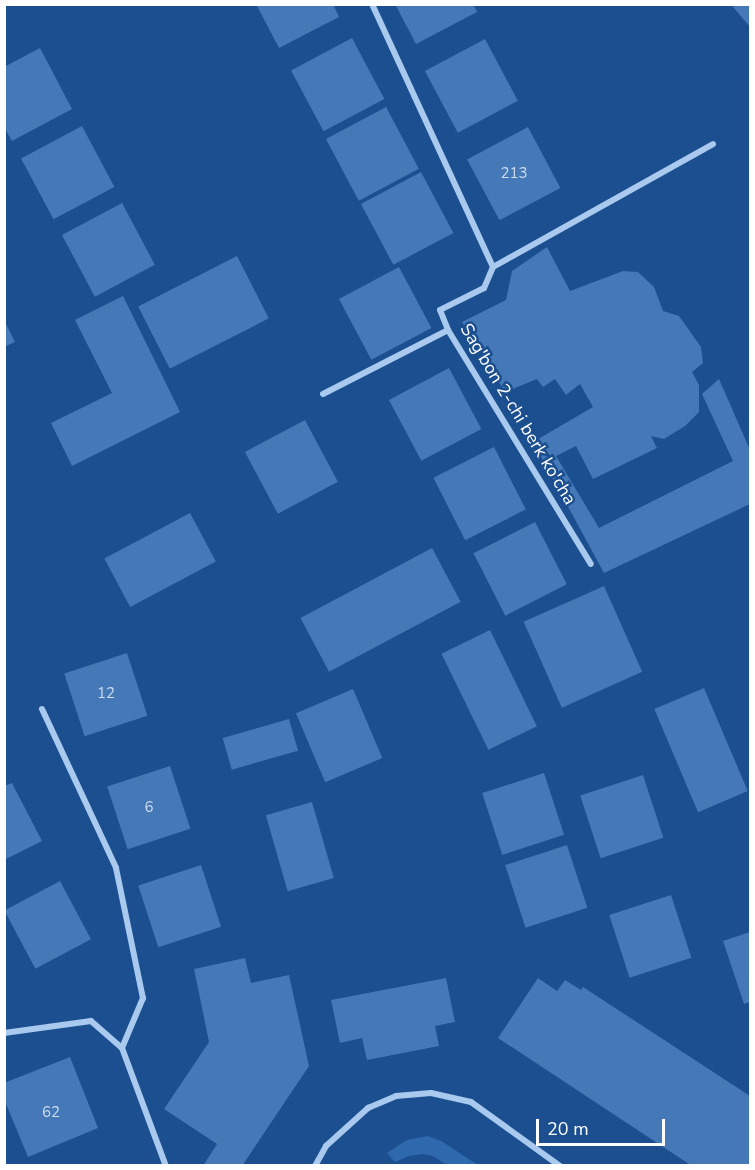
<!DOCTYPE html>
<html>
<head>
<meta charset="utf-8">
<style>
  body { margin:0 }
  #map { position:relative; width:755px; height:1170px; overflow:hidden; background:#1b4f8f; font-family:"Nunito Sans",sans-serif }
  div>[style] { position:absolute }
  .green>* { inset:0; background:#2e69ad }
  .building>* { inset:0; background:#4478b7; transform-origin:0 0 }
  .minor>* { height:6px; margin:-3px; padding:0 3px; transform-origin:3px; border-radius:3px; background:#a9c9ee }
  span { translate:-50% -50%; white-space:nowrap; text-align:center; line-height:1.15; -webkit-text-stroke:5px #1b4f8f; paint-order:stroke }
  .number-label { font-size:15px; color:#d0dded }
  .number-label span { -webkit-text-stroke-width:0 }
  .street-label { font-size:18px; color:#fff }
  .frame { position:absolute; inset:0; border:6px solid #fff; pointer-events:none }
  .scale { position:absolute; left:536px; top:1119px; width:129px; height:27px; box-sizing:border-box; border:3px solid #fff; border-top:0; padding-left:8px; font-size:18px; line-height:21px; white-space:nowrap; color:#fff; -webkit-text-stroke:4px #1b4f8f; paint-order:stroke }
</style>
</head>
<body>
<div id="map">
  <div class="green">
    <i style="clip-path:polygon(428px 1136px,441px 1141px,478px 1165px,447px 1165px,433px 1156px,423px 1154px,409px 1156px,395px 1162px,387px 1153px,407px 1140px)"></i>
  </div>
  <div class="building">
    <i style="clip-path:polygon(256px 4px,333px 4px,339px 17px,279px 48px)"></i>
    <i style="clip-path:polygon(395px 4px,473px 4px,477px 12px,416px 44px)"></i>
    <i style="clip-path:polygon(736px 4px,750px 4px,750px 27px,733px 7px)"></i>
    <i style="left:352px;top:38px;width:69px;height:69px;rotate:62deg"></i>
    <i style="left:485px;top:39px;width:70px;height:68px;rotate:62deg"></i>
    <i style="clip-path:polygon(40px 48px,72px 109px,12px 141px,4px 127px,4px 67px)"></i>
    <i style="left:386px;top:107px;width:70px;height:68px;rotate:62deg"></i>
    <i style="left:82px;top:126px;width:69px;height:69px;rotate:62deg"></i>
    <i style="left:528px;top:127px;width:69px;height:69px;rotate:62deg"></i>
    <i style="left:421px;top:172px;width:69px;height:68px;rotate:62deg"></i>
    <i style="left:122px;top:203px;width:70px;height:68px;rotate:62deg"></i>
    <i style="clip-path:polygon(547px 247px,570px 291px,623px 271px,638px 272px,654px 287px,663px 311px,679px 316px,701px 347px,703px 363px,692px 372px,699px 385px,699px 412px,685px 426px,664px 439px,651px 436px,657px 448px,593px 479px,576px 446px,556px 456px,599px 528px,733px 461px,702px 394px,719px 379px,750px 450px,750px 504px,604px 573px,533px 442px,593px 407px,580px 384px,566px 395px,555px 379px,543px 387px,537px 379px,505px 392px,462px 322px,506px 300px,512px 271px)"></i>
    <i style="left:237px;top:256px;width:70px;height:111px;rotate:63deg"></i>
    <i style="left:399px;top:267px;width:69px;height:68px;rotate:62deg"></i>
    <i style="clip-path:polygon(123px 296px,180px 412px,72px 466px,51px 423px,112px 393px,75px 320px)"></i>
    <i style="clip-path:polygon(4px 320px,15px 342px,4px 347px)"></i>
    <i style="left:449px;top:368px;width:69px;height:68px;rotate:62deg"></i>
    <i style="left:305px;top:420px;width:70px;height:68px;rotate:62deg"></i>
    <i style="left:494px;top:447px;width:70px;height:68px;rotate:63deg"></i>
    <i style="left:190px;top:513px;width:55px;height:97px;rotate:62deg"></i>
    <i style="left:535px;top:522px;width:70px;height:69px;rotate:63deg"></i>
    <i style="left:432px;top:548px;width:61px;height:149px;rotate:62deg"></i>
    <i style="left:604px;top:586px;width:94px;height:88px;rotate:66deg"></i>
    <i style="left:490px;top:630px;width:107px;height:54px;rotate:64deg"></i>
    <i style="left:127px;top:653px;width:66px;height:66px;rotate:72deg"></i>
    <i style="left:704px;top:688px;width:112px;height:54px;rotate:67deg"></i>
    <i style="left:353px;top:689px;width:75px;height:62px;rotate:67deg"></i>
    <i style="left:289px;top:719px;width:33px;height:69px;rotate:74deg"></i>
    <i style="left:170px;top:766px;width:66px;height:66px;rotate:72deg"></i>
    <i style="left:544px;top:773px;width:65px;height:65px;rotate:72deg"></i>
    <i style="left:643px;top:775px;width:66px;height:66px;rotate:72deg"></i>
    <i style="clip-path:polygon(12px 783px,42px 841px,4px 860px,4px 786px)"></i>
    <i style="left:312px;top:802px;width:79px;height:48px;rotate:74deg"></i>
    <i style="left:567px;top:845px;width:66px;height:65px;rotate:72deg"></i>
    <i style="left:201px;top:865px;width:65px;height:66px;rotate:72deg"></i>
    <i style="left:60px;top:881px;width:66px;height:63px;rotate:62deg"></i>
    <i style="left:671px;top:895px;width:66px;height:65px;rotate:72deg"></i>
    <i style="clip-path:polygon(750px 932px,750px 1002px,744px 1004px,723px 941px)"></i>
    <i style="clip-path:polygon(245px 958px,251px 983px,289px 975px,309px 1066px,242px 1166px,203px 1166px,217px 1144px,164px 1109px,209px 1042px,194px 969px)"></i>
    <i style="clip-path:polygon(446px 978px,455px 1022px,435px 1026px,439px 1046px,367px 1060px,362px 1038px,340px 1043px,331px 1000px)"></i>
    <i style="clip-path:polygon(538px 978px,557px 991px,565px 980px,581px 990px,583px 987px,750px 1096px,750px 1166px,692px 1166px,498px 1038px)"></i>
    <i style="clip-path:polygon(70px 1057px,98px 1128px,28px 1157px,4px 1099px,4px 1083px)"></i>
  </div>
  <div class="minor">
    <i style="left:372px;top:4px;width:289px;rotate:65.3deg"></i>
    <i style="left:493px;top:267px;width:23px;rotate:113deg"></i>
    <i style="left:484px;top:288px;width:49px;rotate:153.4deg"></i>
    <i style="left:440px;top:310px;width:22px;rotate:68deg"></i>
    <i style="left:448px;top:330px;width:274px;rotate:58.6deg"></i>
    <i style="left:493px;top:267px;width:252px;rotate:-29.2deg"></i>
    <i style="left:323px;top:394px;width:140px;rotate:-27.1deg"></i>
    <i style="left:42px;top:709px;width:175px;rotate:65deg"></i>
    <i style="left:116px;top:868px;width:133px;rotate:78.3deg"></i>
    <i style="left:143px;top:998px;width:54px;rotate:112.8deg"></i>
    <i style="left:4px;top:1033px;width:88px;rotate:-7.9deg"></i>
    <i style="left:91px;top:1021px;width:41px;rotate:41.1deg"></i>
    <i style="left:122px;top:1048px;width:126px;rotate:69.6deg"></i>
    <i style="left:315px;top:1166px;width:23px;rotate:-61deg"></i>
    <i style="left:326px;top:1146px;width:57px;rotate:-42.1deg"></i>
    <i style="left:368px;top:1108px;width:30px;rotate:-23deg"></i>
    <i style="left:396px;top:1096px;width:35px;rotate:-5deg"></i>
    <i style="left:431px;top:1093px;width:41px;rotate:12.7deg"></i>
    <i style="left:471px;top:1102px;width:110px;rotate:35.7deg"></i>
  </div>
  <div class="number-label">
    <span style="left:514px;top:174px">213</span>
    <span style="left:106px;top:694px">12</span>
    <span style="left:149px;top:808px">6</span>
    <span style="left:51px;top:1113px">62</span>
  </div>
  <div class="street-label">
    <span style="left:518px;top:414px;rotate:59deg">Sag'bon 2-chi berk ko'cha</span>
  </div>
  <div class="frame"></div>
  <div class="scale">20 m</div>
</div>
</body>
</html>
